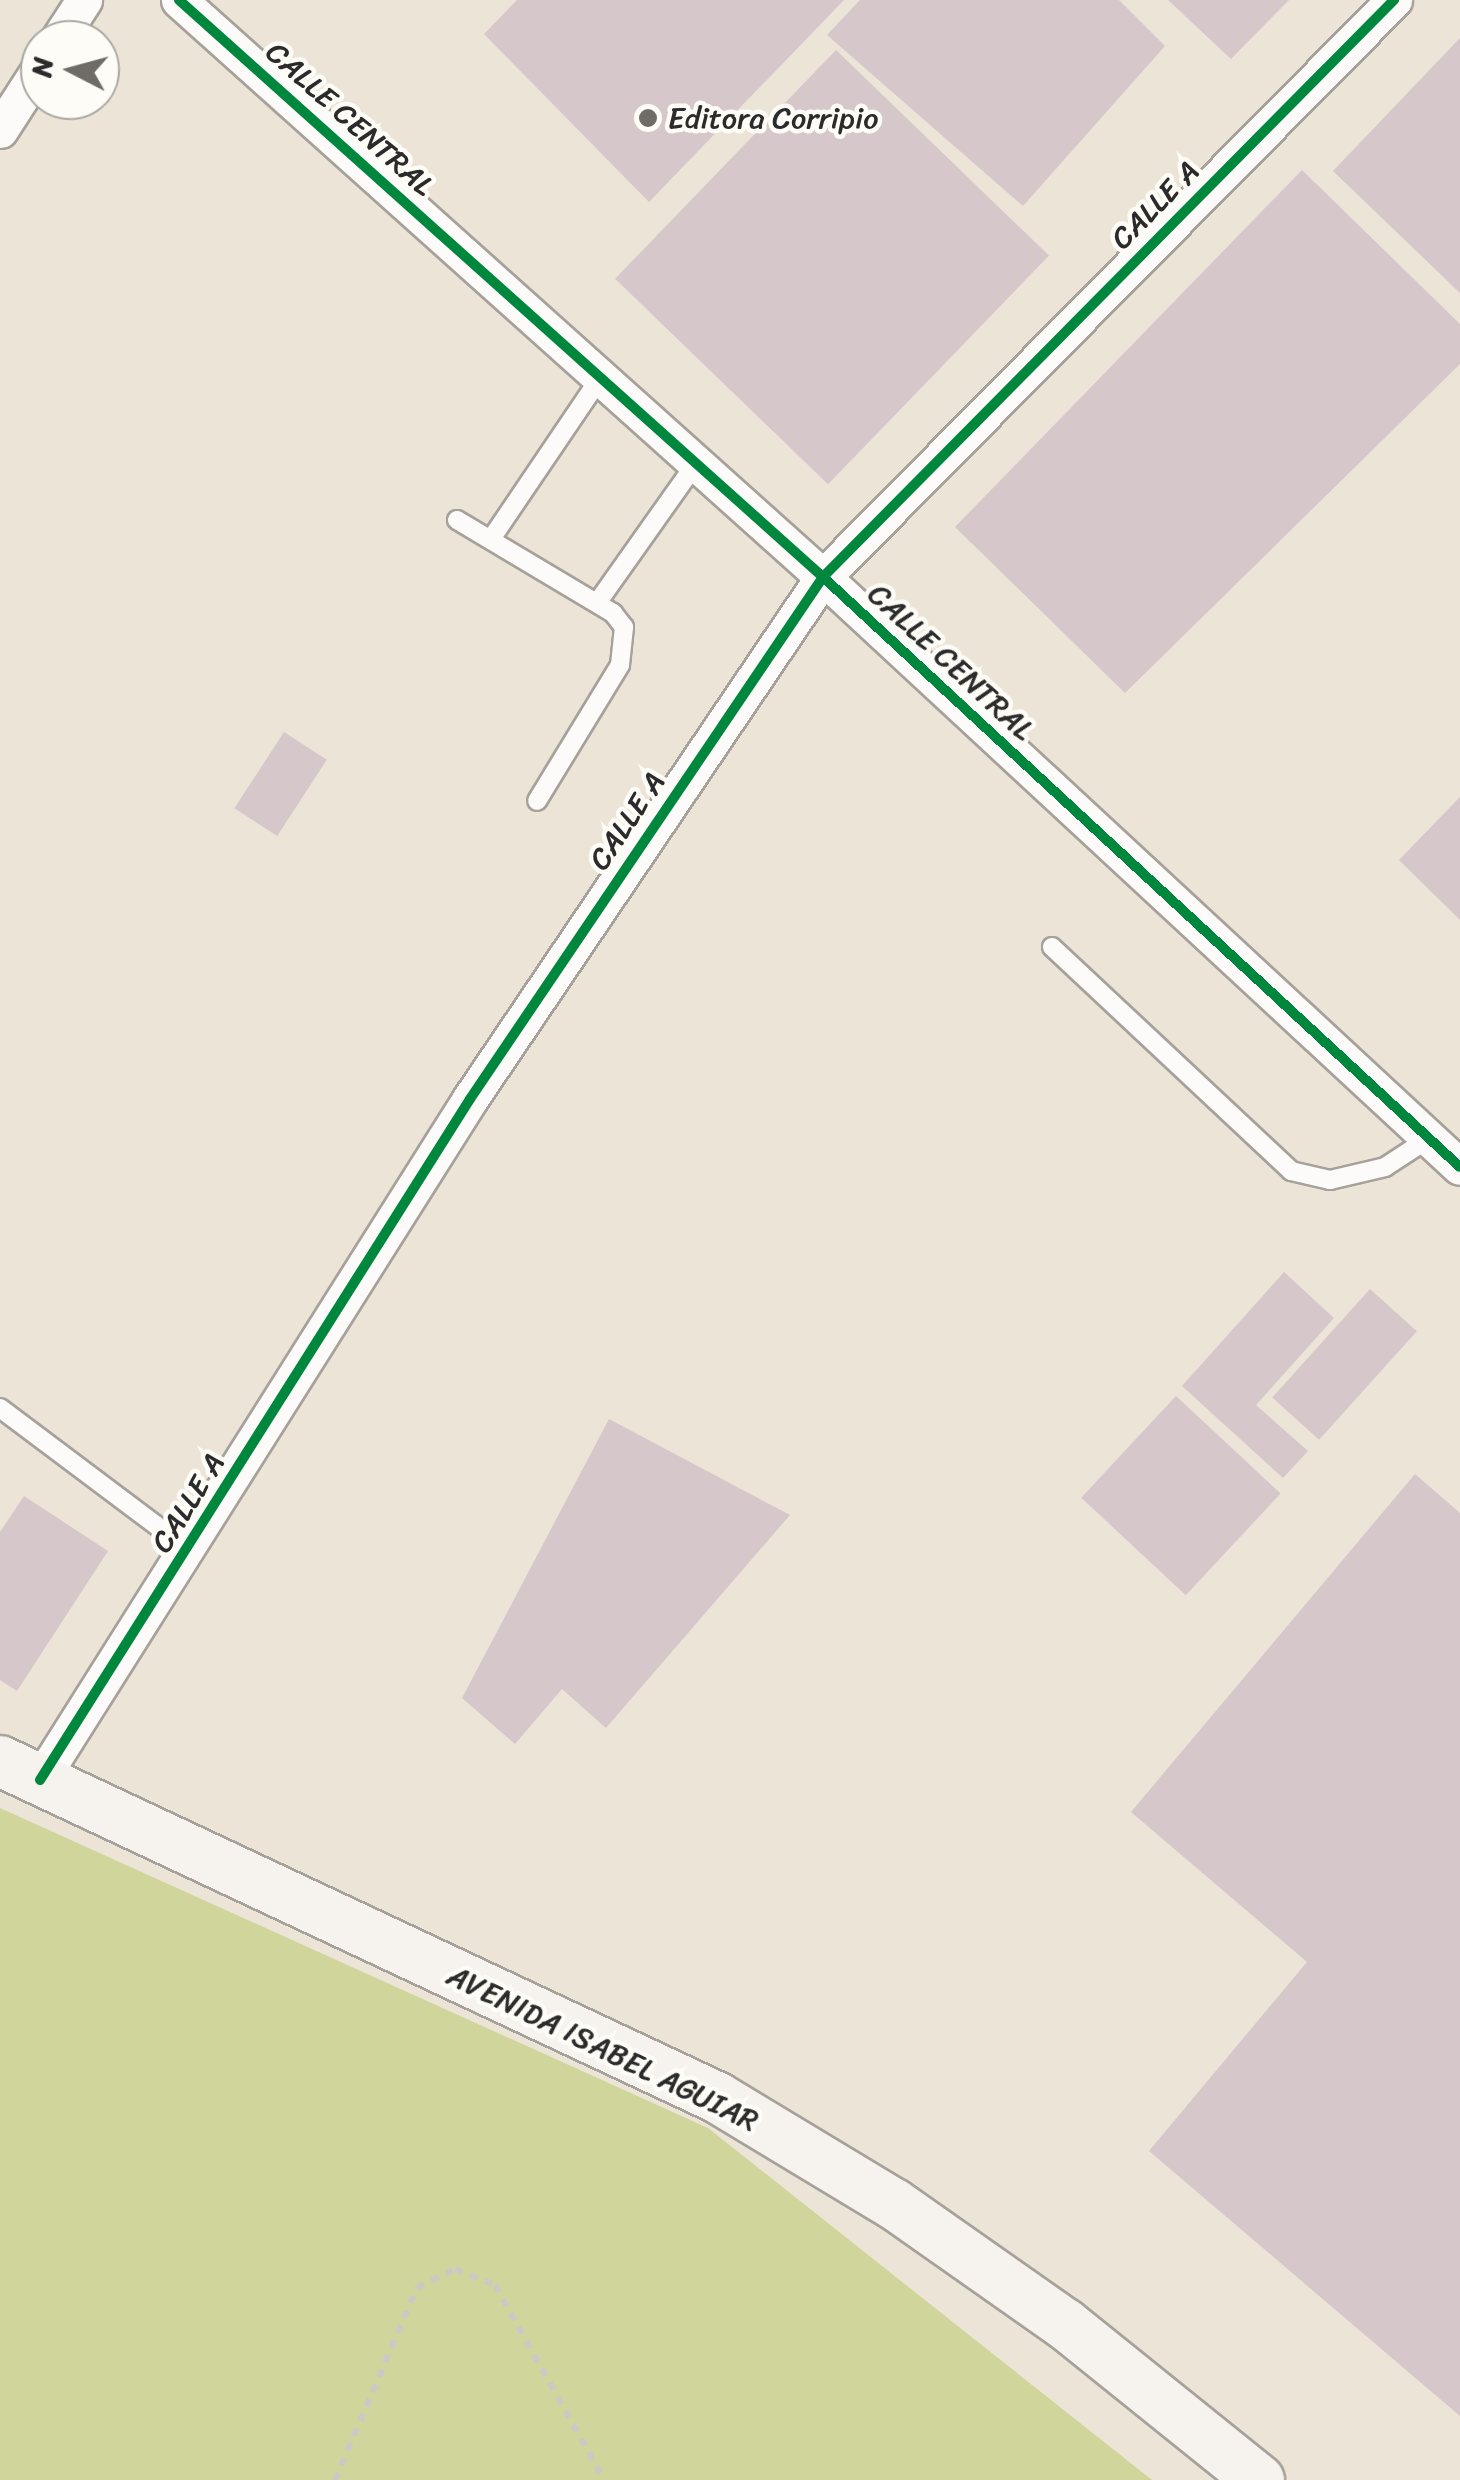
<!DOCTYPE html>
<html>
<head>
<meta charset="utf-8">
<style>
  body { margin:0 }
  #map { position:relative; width:1460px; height:2480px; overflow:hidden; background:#ece4d7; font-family:Sriracha,sans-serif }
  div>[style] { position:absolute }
  .green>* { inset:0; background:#d0d59b }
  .building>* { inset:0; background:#d6c7ca; transform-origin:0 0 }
  .path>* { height:6px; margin-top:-3px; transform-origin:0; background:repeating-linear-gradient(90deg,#cac9c6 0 8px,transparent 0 16px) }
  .roads { filter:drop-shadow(2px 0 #a6a19a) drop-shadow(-2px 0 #a6a19a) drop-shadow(0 2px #a6a19a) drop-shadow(0 -2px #a6a19a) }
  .lane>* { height:18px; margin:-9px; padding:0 9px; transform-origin:9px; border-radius:9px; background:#fcfbf9 }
  .street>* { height:35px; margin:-17.5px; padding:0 17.5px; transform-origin:17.5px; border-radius:17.5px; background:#fcfbf9 }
  .secondary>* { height:50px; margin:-25px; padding:0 25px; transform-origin:25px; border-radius:25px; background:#f6f2ee }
  .cycleway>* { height:10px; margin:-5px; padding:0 5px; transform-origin:5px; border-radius:5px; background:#00873e }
  .dots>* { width:28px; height:28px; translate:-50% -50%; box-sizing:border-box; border:5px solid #fdfcf7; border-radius:50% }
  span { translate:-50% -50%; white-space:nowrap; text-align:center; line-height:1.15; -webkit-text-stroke:9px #fdfcf7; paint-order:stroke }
  .poi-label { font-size:30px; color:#2b2b2b }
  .left { translate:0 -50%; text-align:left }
  .street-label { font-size:30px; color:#2b2b2b }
  .north { position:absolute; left:20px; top:20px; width:100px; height:100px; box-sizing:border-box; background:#fdfcf7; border:2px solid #a9a8a5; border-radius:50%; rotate:276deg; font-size:28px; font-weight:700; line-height:40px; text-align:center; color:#2b2b2b }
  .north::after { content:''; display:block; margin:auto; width:35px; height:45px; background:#6f6c67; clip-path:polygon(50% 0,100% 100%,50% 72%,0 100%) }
</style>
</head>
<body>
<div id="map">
  <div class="green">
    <i style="clip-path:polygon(0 1808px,708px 2128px,1152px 2480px,0 2480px)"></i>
  </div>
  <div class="building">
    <i style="clip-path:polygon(517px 0,844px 0,649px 202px,484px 34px)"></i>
    <i style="clip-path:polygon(860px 0,1119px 0,1165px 46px,1023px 206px,827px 35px)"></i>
    <i style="clip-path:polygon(1168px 0,1289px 0,1231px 59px)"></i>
    <i style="clip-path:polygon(1460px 38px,1460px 293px,1333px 171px)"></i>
    <i style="left:836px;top:50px;width:296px;height:318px;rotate:44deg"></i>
    <i style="clip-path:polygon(1302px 170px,1460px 324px,1460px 364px,1125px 693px,955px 527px)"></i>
    <i style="left:284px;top:732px;width:51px;height:91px;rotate:33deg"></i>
    <i style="clip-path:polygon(1460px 797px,1460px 920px,1399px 860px)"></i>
    <i style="clip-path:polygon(1284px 1272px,1334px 1318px,1256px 1405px,1308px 1451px,1283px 1478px,1182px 1386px)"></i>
    <i style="left:1370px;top:1289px;width:63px;height:146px;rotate:42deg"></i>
    <i style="left:1176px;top:1396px;width:143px;height:139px;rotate:43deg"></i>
    <i style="clip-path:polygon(609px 1419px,790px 1515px,606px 1728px,562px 1689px,515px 1744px,462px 1698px)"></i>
    <i style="clip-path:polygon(1415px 1474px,1460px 1513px,1460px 2416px,1149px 2151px,1307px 1962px,1131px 1812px)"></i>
    <i style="clip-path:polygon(24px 1496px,108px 1551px,17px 1691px,0 1680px,0 1532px)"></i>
  </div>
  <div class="path">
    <i style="left:335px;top:2480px;width:209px;rotate:-66.9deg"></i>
    <i style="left:417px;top:2288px;width:42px;rotate:-26.6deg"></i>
    <i style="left:455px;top:2269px;width:43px;rotate:21.8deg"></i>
    <i style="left:495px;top:2285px;width:223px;rotate:60.8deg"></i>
  </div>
  <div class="roads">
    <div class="lane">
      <i style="left:457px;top:520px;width:182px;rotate:30.8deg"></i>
      <i style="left:613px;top:613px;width:18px;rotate:52deg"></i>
      <i style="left:624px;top:627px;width:38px;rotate:96deg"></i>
      <i style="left:620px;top:665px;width:159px;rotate:121.4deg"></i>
      <i style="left:491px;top:539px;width:194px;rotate:-55.9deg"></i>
      <i style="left:597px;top:603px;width:171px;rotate:-54.7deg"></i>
      <i style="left:1052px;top:947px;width:328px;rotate:43.1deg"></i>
      <i style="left:1291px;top:1171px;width:40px;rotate:13deg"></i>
      <i style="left:1330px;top:1180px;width:57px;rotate:-13.3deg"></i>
      <i style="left:1385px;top:1167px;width:51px;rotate:-33.1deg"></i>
      <i style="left:0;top:1408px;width:235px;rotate:36.9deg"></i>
    </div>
    <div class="street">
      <i style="left:179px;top:0;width:865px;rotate:41.86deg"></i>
      <i style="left:823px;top:577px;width:868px;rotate:42.81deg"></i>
      <i style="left:58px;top:40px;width:48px;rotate:-57deg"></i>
      <i style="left:0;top:130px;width:74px;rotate:-57.2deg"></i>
      <i style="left:40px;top:1780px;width:805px;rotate:-57.73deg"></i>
      <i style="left:470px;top:1099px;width:630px;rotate:-55.93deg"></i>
      <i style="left:823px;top:577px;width:812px;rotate:-45.3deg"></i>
    </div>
    <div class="secondary">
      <i style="left:0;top:1761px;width:793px;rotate:25.14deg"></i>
      <i style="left:718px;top:2098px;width:205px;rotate:31.1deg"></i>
      <i style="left:894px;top:2204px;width:209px;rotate:35.1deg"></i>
      <i style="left:1065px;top:2324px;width:249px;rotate:38.8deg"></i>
    </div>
  </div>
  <div class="cycleway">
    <i style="left:179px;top:0;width:865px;rotate:41.86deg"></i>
    <i style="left:823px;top:577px;width:868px;rotate:42.81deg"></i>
    <i style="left:40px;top:1780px;width:805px;rotate:-57.73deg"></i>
    <i style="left:470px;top:1099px;width:630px;rotate:-55.93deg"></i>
    <i style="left:823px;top:577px;width:812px;rotate:-45.3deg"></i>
  </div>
  <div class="dots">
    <i style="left:648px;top:118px;background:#6f6c67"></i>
  </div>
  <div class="poi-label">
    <span class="left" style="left:668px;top:118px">Editora Corripio</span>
  </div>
  <div class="street-label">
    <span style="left:350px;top:119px;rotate:42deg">CALLE CENTRAL</span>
    <span style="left:1155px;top:205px;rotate:-45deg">CALLE A</span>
    <span style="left:951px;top:662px;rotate:43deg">CALLE CENTRAL</span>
    <span style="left:627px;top:821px;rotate:-56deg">CALLE A</span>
    <span style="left:188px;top:1503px;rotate:-58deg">CALLE A</span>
    <span style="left:603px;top:2048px;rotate:26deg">AVENIDA ISABEL AGUIAR</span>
  </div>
  <div class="north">N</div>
</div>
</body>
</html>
